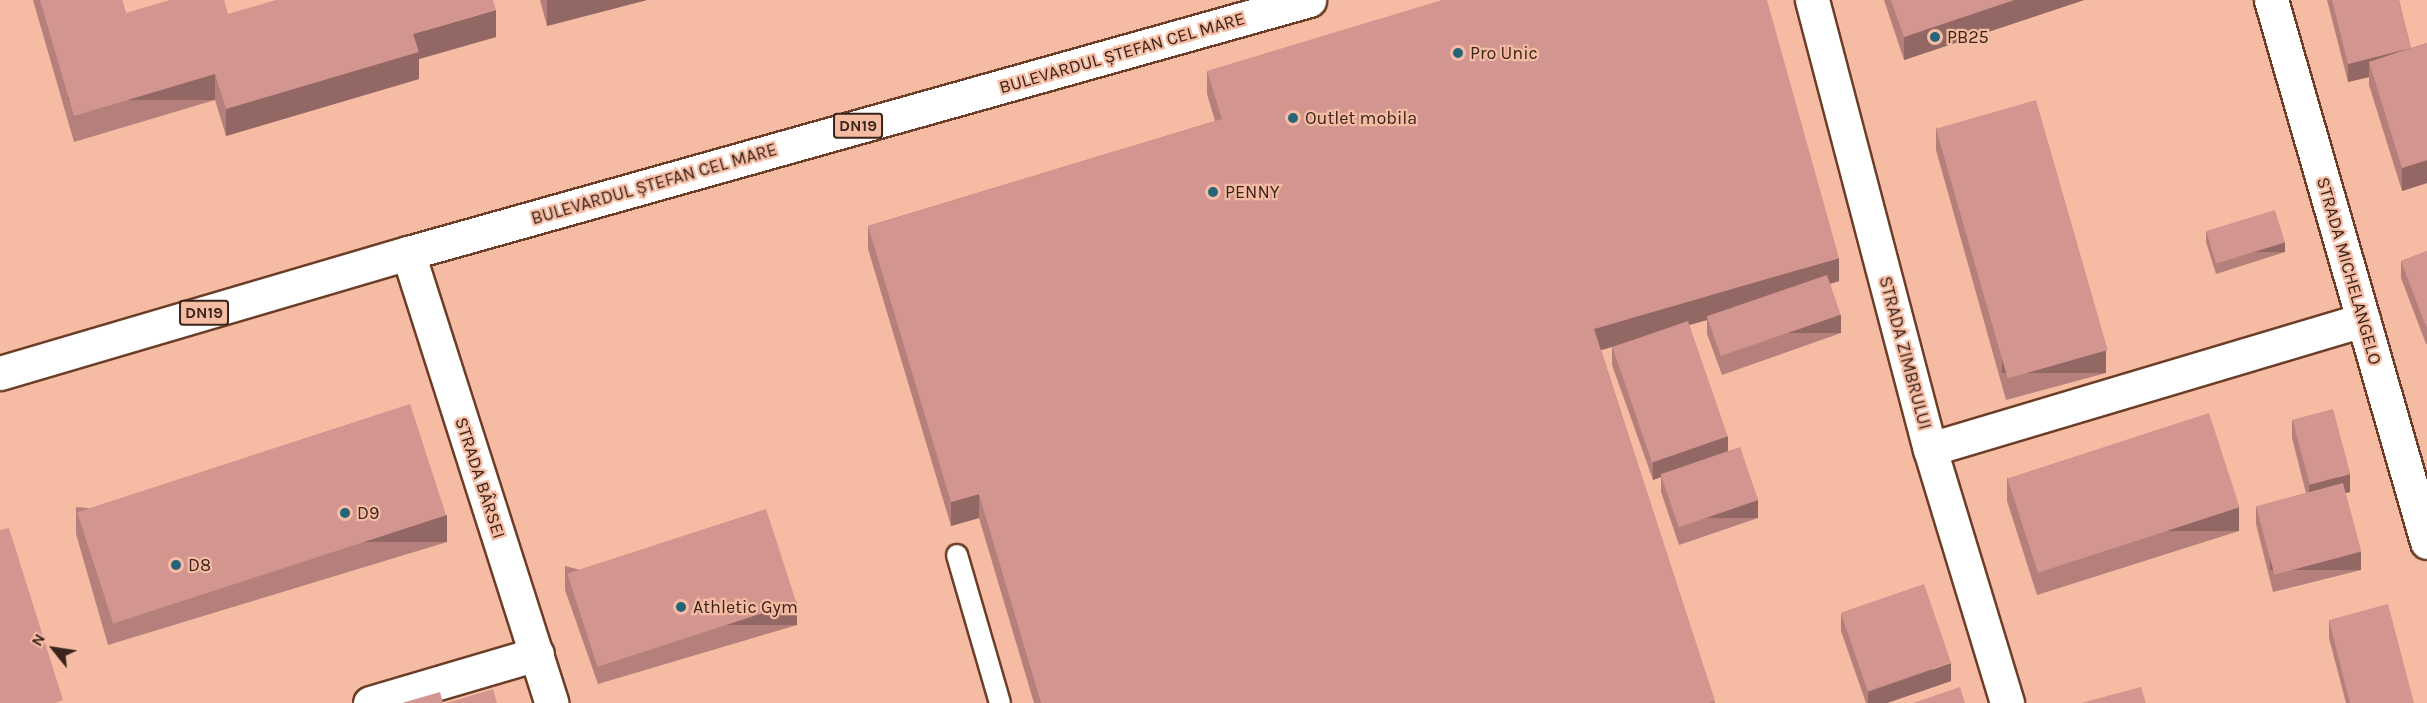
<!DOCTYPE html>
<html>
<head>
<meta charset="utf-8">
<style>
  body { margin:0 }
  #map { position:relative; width:2427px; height:703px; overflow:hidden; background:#f5bca3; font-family:Karla,sans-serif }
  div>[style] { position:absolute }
  .roads { filter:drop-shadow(2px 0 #6c3d27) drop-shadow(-2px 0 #6c3d27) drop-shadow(0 2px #6c3d27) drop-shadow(0 -2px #6c3d27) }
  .service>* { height:20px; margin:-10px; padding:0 10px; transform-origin:10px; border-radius:10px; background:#fff }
  .minor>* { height:33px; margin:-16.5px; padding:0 16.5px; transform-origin:16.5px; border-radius:16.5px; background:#fff }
  .primary>* { height:33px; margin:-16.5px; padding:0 16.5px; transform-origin:16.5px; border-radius:16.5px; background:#fff }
  .wall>* { inset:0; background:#b5807b }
  .shaded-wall>* { inset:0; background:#936864; transform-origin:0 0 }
  .building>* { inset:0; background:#d2958f; transform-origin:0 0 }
  .dots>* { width:16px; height:16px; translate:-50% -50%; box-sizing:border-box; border:3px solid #f5bca3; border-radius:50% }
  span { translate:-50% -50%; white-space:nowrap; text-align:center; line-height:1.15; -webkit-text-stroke:4.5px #f5bca3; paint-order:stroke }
  .shield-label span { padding:2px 4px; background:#f5bca3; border:2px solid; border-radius:4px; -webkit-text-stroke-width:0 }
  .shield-label { font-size:16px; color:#3a241b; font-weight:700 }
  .poi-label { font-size:18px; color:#3a241b }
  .left { translate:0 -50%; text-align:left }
  .street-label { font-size:18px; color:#3a241b }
  .north { position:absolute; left:24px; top:619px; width:60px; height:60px; -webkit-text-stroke:4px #f5bca3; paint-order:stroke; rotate:300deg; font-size:16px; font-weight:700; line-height:24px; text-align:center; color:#3a241b }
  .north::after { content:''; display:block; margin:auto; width:21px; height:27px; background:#3a241b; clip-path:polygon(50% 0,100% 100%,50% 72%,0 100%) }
</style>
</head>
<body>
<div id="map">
  <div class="roads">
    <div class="service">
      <i style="left:957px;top:555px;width:154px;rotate:73.8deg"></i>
    </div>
    <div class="minor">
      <i style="left:1812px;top:0;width:464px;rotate:75.3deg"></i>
      <i style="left:1930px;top:449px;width:265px;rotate:73.1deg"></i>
      <i style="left:2271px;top:0;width:564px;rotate:73.94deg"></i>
      <i style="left:408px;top:253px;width:472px;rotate:72.3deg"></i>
      <i style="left:1930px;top:449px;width:452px;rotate:-16.6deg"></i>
      <i style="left:370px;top:703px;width:174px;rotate:-16.4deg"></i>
    </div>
    <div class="primary">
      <i style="left:0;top:373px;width:425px;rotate:-16.4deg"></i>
      <i style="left:408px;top:253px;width:936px;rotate:-15.68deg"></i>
    </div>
  </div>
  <div class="wall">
    <i style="clip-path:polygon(33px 0,122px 0,126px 13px,228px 14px,496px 37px,419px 59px,419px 79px,226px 136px,215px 100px,74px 142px)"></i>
    <i style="clip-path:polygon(540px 0,647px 0,547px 26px)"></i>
    <i style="clip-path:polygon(1884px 0,2084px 0,1904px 60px)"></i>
    <i style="clip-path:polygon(2327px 0,2399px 0,2411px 48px,2427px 43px,2427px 183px,2402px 191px,2369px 85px,2369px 77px,2348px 82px)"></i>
    <i style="clip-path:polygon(1207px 71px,1839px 281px,1830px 284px,1841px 333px,1722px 375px,1707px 334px,1707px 320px,1689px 325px,1728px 451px,1758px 518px,1679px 545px,1661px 492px,1661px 477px,1653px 480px,1612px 365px,1612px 347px,1601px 350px,1715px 703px,1034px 703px,979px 518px,951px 526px,868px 249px,868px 226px,1215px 121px,1207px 94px)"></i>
    <i style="clip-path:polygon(1936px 127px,2106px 373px,2006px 400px,1936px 150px)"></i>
    <i style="clip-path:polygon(2206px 232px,2285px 252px,2216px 274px,2206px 242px)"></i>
    <i style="clip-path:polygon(2427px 251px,2427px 344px,2426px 344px,2401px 278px,2401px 261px)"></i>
    <i style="clip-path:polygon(2292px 420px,2350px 492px,2345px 493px,2361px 570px,2273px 592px,2256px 524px,2256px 507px,2306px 493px,2292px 438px)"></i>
    <i style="clip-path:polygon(2007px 478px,2239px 531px,2037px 595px,2007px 501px)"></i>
    <i style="clip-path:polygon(76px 507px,447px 542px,108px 645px,76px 534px)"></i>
    <i style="clip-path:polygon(565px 566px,797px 625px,598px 684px,565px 590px)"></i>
    <i style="clip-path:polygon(1841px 613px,1951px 681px,1887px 703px,1866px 703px,1841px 631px)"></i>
    <i style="clip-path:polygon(2329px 620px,2414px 703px,2346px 703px,2329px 638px)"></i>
  </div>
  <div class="shaded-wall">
    <i style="clip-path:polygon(547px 0,647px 0,547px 26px)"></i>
    <i style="clip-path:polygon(2014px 0,2084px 0,1904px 60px,1904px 37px)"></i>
    <i style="clip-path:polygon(496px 10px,496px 37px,419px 59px,419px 79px,226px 136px,226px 109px,413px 34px)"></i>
    <i style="clip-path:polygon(2411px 48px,2369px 62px,2369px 77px,2348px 82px,2348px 64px)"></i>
    <i style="left:215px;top:74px;width:26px;height:147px;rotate:90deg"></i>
    <i style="clip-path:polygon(2427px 160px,2427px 183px,2402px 191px,2402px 168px)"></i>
    <i style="left:2285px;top:242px;width:10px;height:72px;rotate:90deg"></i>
    <i style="clip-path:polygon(1839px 258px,1839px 281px,1708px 319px,1707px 316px,1707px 320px,1594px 352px,1594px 329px)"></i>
    <i style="left:1841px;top:315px;width:18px;height:126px;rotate:90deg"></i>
    <i style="left:2106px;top:350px;width:23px;height:104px;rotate:90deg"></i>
    <i style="clip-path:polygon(1728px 436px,1728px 454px,1661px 475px,1661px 477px,1653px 480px,1653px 462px)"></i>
    <i style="clip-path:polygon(2350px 474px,2350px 492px,2309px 503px,2309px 485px)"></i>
    <i style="clip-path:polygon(979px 494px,979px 518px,951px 526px,951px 502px)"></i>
    <i style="left:1758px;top:500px;width:18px;height:83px;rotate:90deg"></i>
    <i style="left:2239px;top:507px;width:24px;height:212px;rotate:90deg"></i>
    <i style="left:447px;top:515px;width:27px;height:355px;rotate:90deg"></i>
    <i style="left:2361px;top:552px;width:18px;height:91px;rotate:90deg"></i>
    <i style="left:797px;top:602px;width:23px;height:208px;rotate:90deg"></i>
    <i style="clip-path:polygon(1951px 663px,1951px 681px,1887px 703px,1868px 703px,1868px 692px)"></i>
  </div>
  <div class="building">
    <i style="clip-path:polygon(40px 0,122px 0,126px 13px,170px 0,224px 0,228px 14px,276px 0,493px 0,496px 10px,413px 34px,419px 52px,226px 109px,215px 74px,74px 116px)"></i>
    <i style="clip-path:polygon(1442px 0,1767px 0,1839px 258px,1594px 329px,1715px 701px,1708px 703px,1041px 703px,979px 494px,951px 502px,868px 226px,1222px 119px,1207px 71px)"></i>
    <i style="clip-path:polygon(1891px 0,2014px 0,1904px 37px)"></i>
    <i style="clip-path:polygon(2332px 0,2399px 0,2411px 48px,2348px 64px)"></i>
    <i style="clip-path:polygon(2427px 43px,2427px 160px,2402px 168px,2369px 62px)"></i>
    <i style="left:2036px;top:100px;width:260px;height:104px;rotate:74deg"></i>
    <i style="left:2275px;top:210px;width:34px;height:72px;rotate:73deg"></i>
    <i style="clip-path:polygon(2427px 251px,2427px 326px,2426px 327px,2401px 261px)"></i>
    <i style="left:1827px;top:275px;width:42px;height:127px;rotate:71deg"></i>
    <i style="left:1688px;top:321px;width:122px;height:80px;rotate:71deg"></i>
    <i style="left:410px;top:404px;width:117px;height:350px;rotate:72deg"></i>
    <i style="left:2333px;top:409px;width:67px;height:42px;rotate:75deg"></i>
    <i style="left:2209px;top:413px;width:99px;height:212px;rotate:72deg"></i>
    <i style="left:1740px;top:447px;width:56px;height:84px;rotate:71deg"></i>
    <i style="left:2343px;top:483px;width:71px;height:90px;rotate:75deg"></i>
    <i style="left:766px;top:509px;width:98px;height:209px;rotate:72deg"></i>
    <i style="clip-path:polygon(9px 528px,63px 700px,55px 703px,0 703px,0 530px)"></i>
    <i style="left:1924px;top:584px;width:83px;height:88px;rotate:71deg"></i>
    <i style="clip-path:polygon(2388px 604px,2414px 703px,2350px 703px,2329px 620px)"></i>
    <i style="clip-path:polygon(1960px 687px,1965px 703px,1913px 703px)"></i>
    <i style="clip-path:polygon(2141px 687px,2146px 703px,2081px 703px)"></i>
    <i style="clip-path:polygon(493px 689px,497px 703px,447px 703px)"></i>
    <i style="clip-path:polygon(440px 692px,443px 703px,402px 703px)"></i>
  </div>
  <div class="dots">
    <i style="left:1935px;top:37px;background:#26647a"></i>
    <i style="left:1458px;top:53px;background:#26647a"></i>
    <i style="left:1293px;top:118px;background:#26647a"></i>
    <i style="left:1213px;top:192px;background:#26647a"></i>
    <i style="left:345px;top:513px;background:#26647a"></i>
    <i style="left:176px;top:565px;background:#26647a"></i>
    <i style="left:681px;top:607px;background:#26647a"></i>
  </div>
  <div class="shield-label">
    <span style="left:858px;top:126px">DN19</span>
    <span style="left:204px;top:313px">DN19</span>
  </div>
  <div class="poi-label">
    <span class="left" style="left:1947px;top:37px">PB25</span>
    <span class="left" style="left:1470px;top:53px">Pro Unic</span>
    <span class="left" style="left:1305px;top:118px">Outlet mobila</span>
    <span class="left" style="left:1225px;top:192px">PENNY</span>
    <span class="left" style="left:357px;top:513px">D9</span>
    <span class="left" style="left:188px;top:565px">D8</span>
    <span class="left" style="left:693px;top:607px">Athletic Gym</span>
  </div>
  <div class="street-label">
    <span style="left:1122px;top:53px;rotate:-16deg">BULEVARDUL ȘTEFAN CEL MARE</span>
    <span style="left:654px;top:184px;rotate:-16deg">BULEVARDUL ȘTEFAN CEL MARE</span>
    <span style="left:2349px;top:271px;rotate:74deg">STRADA MICHELANGELO</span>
    <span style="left:1905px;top:353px;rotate:75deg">STRADA ZIMBRULUI</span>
    <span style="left:480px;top:478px;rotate:72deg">STRADA BÂRSEI</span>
  </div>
  <div class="north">N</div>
</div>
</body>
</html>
